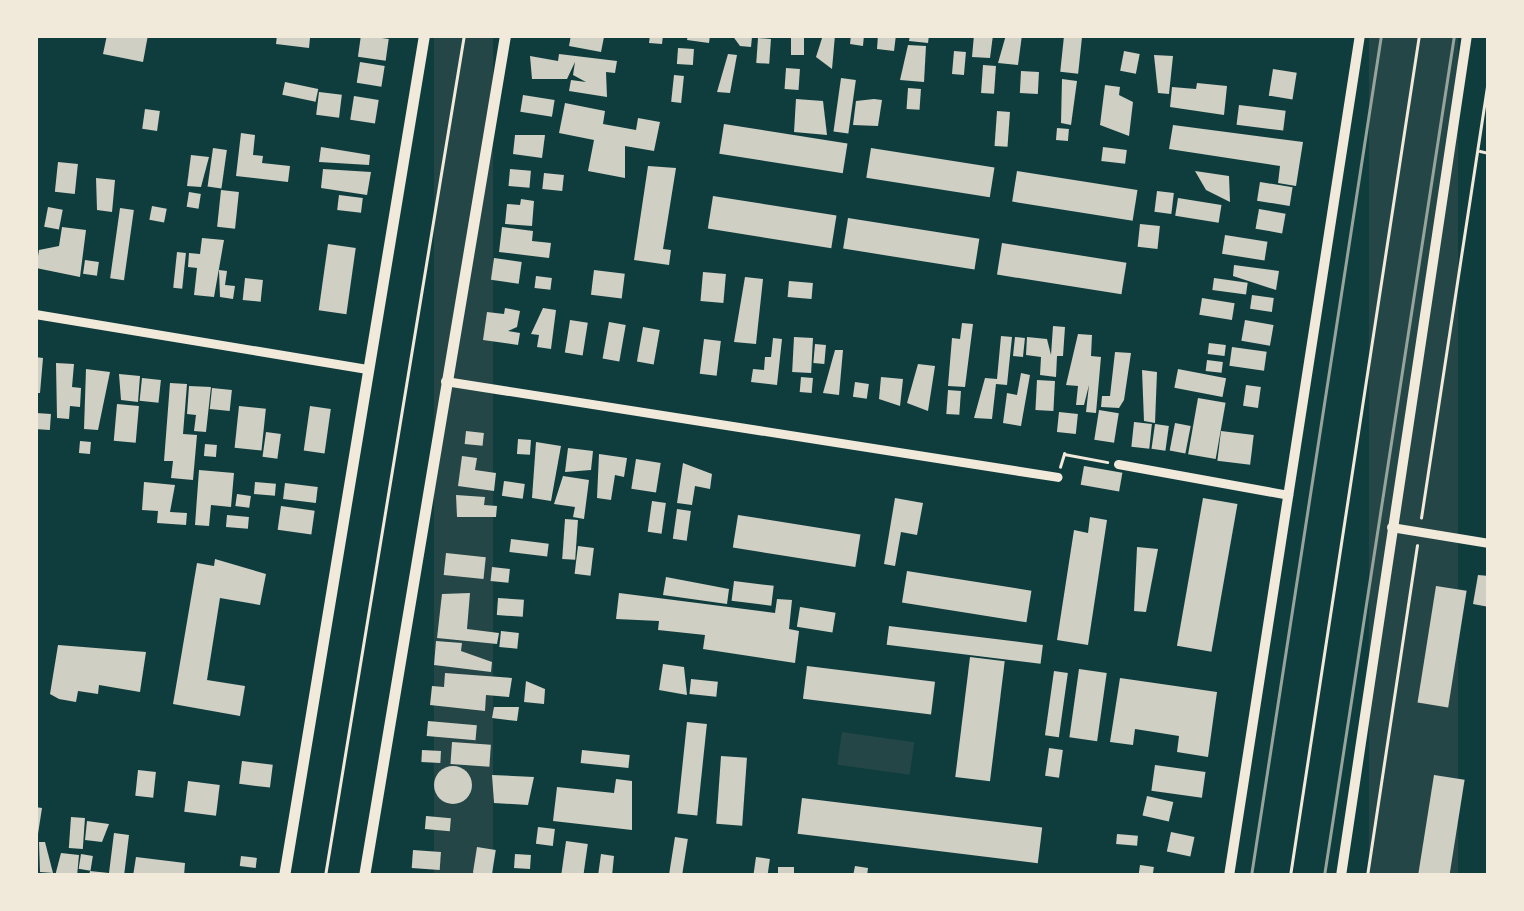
<!DOCTYPE html>
<html>
<head>
<meta charset="utf-8">
<style>
  body { margin:0 }
  #map { position:relative; width:1524px; height:911px; overflow:hidden; background:#0f3d3e; font-family:"Golos Text",sans-serif }
  div>[style] { position:absolute }
  .green>* { inset:0; background:#244646; transform-origin:0 0 }
  .building>* { inset:0; background:#cfcfc3; transform-origin:0 0 }
  .round { border-radius:50% }
  .path>* { height:2.5px; margin:-1.25px; padding:0 1.25px; transform-origin:1.25px; border-radius:1.25px; background:#f1e9da }
  .minor>* { height:9px; margin:-4.5px; padding:0 4.5px; transform-origin:4.5px; border-radius:4.5px; background:#f1e9da }
  .tertiary>* { height:10px; margin:-5px; padding:0 5px; transform-origin:5px; border-radius:5px; background:#f1e9da }
  .secondary>* { height:11px; margin:-5.5px; padding:0 5.5px; transform-origin:5.5px; border-radius:5.5px; background:#f1e9da }
  .tram>* { height:2.5px; margin:-1.25px; padding:0 1.25px; transform-origin:1.25px; border-radius:1.25px; background:#97a49c }
  span { translate:-50% -50%; white-space:nowrap; text-align:center; line-height:1.15; -webkit-text-stroke:8px #f1e9da; paint-order:stroke }
  .frame { position:absolute; inset:0; border:38px solid #f1e9da; pointer-events:none }
</style>
</head>
<body>
<div id="map">
  <div class="green">
    <i style="left:434px;top:35px;width:59px;height:853px"></i>
    <i style="left:1369px;top:35px;width:89px;height:851px"></i>
    <i style="left:842px;top:732px;width:73px;height:33px;rotate:8deg"></i>
  </div>
  <div class="building">
    <i style="clip-path:polygon(107px 35px,148px 35px,143px 62px,103px 54px)"></i>
    <i style="clip-path:polygon(277px 35px,322px 35px,310px 38px,309px 48px,276px 44px)"></i>
    <i style="left:361px;top:35px;width:28px;height:22px;rotate:8deg"></i>
    <i style="clip-path:polygon(571px 35px,604px 37px,601px 52px,569px 46px)"></i>
    <i style="clip-path:polygon(650px 35px,663px 35px,662px 44px,649px 43px)"></i>
    <i style="clip-path:polygon(688px 35px,710px 35px,709px 43px,687px 40px)"></i>
    <i style="clip-path:polygon(732px 35px,752px 37px,751px 47px,740px 46px)"></i>
    <i style="left:791px;top:35px;width:13px;height:20px"></i>
    <i style="clip-path:polygon(823px 35px,835px 35px,832px 69px,816px 57px)"></i>
    <i style="clip-path:polygon(851px 35px,864px 35px,863px 46px,850px 44px)"></i>
    <i style="clip-path:polygon(878px 35px,896px 35px,894px 51px,877px 49px)"></i>
    <i style="clip-path:polygon(910px 35px,929px 35px,928px 43px,909px 41px)"></i>
    <i style="clip-path:polygon(974px 35px,993px 35px,990px 58px,972px 57px)"></i>
    <i style="clip-path:polygon(1006px 35px,1022px 35px,1018px 65px,998px 63px)"></i>
    <i style="left:1064px;top:36px;width:18px;height:36px;rotate:6deg"></i>
    <i style="left:758px;top:38px;width:13px;height:25px;rotate:4deg"></i>
    <i style="clip-path:polygon(908px 45px,926px 46px,924px 82px,900px 80px)"></i>
    <i style="left:678px;top:48px;width:16px;height:16px;rotate:4deg"></i>
    <i style="left:954px;top:51px;width:12px;height:23px;rotate:5deg"></i>
    <i style="left:1124px;top:51px;width:16px;height:20px;rotate:11deg"></i>
    <i style="clip-path:polygon(559px 54px,617px 61px,615px 73px,606px 72px,607px 97px,569px 91px,571px 80px,586px 82px,573px 75px,575px 62px,567px 79px,532px 79px,530px 56px,558px 61px)"></i>
    <i style="clip-path:polygon(728px 54px,737px 55px,730px 93px,717px 92px)"></i>
    <i style="clip-path:polygon(1154px 55px,1173px 56px,1169px 94px,1158px 93px)"></i>
    <i style="left:360px;top:62px;width:25px;height:21px;rotate:9deg"></i>
    <i style="left:983px;top:65px;width:13px;height:28px;rotate:4deg"></i>
    <i style="left:786px;top:68px;width:14px;height:21px;rotate:4deg"></i>
    <i style="left:1273px;top:69px;width:24px;height:27px;rotate:9deg"></i>
    <i style="left:1021px;top:71px;width:18px;height:22px;rotate:3deg"></i>
    <i style="left:674px;top:75px;width:10px;height:27px;rotate:6deg"></i>
    <i style="left:841px;top:78px;width:15px;height:54px;rotate:8deg"></i>
    <i style="clip-path:polygon(1062px 79px,1077px 81px,1071px 125px,1061px 123px)"></i>
    <i style="left:285px;top:82px;width:34px;height:13px;rotate:12deg"></i>
    <i style="clip-path:polygon(1197px 83px,1227px 86px,1224px 115px,1170px 107px,1172px 87px,1196px 89px)"></i>
    <i style="clip-path:polygon(1105px 85px,1120px 87px,1119px 95px,1133px 102px,1129px 136px,1100px 125px)"></i>
    <i style="left:908px;top:88px;width:13px;height:21px;rotate:4deg"></i>
    <i style="left:319px;top:92px;width:23px;height:23px;rotate:7deg"></i>
    <i style="left:523px;top:95px;width:32px;height:17px;rotate:9deg"></i>
    <i style="left:354px;top:96px;width:25px;height:24px;rotate:9deg"></i>
    <i style="clip-path:polygon(796px 99px,823px 101px,827px 135px,794px 132px)"></i>
    <i style="clip-path:polygon(874px 99px,882px 100px,878px 126px,853px 125px,856px 101px)"></i>
    <i style="clip-path:polygon(565px 103px,605px 111px,603px 124px,636px 130px,638px 118px,660px 122px,654px 151px,625px 146px,625px 178px,588px 171px,594px 140px,559px 133px)"></i>
    <i style="left:1239px;top:105px;width:47px;height:20px;rotate:7deg"></i>
    <i style="left:145px;top:109px;width:15px;height:20px;rotate:8deg"></i>
    <i style="left:997px;top:111px;width:13px;height:35px;rotate:4deg"></i>
    <i style="left:724px;top:124px;width:125px;height:30px;rotate:9deg"></i>
    <i style="clip-path:polygon(1173px 125px,1303px 142px,1296px 186px,1278px 183px,1280px 166px,1169px 149px)"></i>
    <i style="left:1057px;top:128px;width:12px;height:12px;rotate:5deg"></i>
    <i style="clip-path:polygon(241px 133px,255px 135px,253px 155px,263px 156px,262px 163px,290px 166px,288px 182px,236px 176px)"></i>
    <i style="clip-path:polygon(515px 135px,545px 135px,542px 158px,513px 154px)"></i>
    <i style="clip-path:polygon(321px 147px,370px 155px,369px 165px,319px 162px)"></i>
    <i style="left:1103px;top:147px;width:24px;height:14px;rotate:7deg"></i>
    <i style="left:213px;top:148px;width:14px;height:39px;rotate:8deg"></i>
    <i style="left:871px;top:148px;width:125px;height:30px;rotate:9deg"></i>
    <i style="clip-path:polygon(191px 155px,209px 157px,201px 187px,187px 186px)"></i>
    <i style="left:58px;top:162px;width:20px;height:30px;rotate:6deg"></i>
    <i style="clip-path:polygon(648px 166px,676px 168px,663px 249px,671px 250px,669px 265px,634px 260px)"></i>
    <i style="clip-path:polygon(323px 169px,371px 172px,367px 195px,321px 188px)"></i>
    <i style="left:510px;top:169px;width:21px;height:17px;rotate:5deg"></i>
    <i style="left:1017px;top:171px;width:122px;height:31px;rotate:9deg"></i>
    <i style="clip-path:polygon(1195px 171px,1229px 176px,1230px 202px,1206px 190px)"></i>
    <i style="left:544px;top:173px;width:20px;height:16px;rotate:6deg"></i>
    <i style="clip-path:polygon(96px 178px,115px 180px,112px 212px,97px 210px)"></i>
    <i style="left:1260px;top:182px;width:33px;height:19px;rotate:9deg"></i>
    <i style="left:221px;top:190px;width:18px;height:37px;rotate:6deg"></i>
    <i style="left:1157px;top:191px;width:17px;height:21px;rotate:7deg"></i>
    <i style="left:189px;top:192px;width:12px;height:15px;rotate:9deg"></i>
    <i style="left:339px;top:195px;width:24px;height:15px;rotate:7deg"></i>
    <i style="left:713px;top:196px;width:125px;height:33px;rotate:9deg"></i>
    <i style="left:1178px;top:198px;width:44px;height:18px;rotate:9deg"></i>
    <i style="clip-path:polygon(521px 199px,534px 201px,532px 226px,505px 224px,507px 204px,520px 205px)"></i>
    <i style="left:152px;top:206px;width:15px;height:14px;rotate:11deg"></i>
    <i style="left:48px;top:207px;width:15px;height:20px;rotate:11deg"></i>
    <i style="left:120px;top:208px;width:14px;height:71px;rotate:8deg"></i>
    <i style="left:1259px;top:209px;width:27px;height:20px;rotate:10deg"></i>
    <i style="left:848px;top:218px;width:133px;height:31px;rotate:9deg"></i>
    <i style="left:1140px;top:224px;width:20px;height:23px;rotate:6deg"></i>
    <i style="clip-path:polygon(62px 227px,86px 230px,80px 277px,36px 268px,39px 250px,59px 246px)"></i>
    <i style="clip-path:polygon(502px 227px,533px 231px,532px 241px,551px 243px,549px 258px,499px 252px)"></i>
    <i style="left:1225px;top:235px;width:43px;height:19px;rotate:9deg"></i>
    <i style="clip-path:polygon(202px 238px,224px 240px,214px 297px,194px 295px,197px 268px,188px 267px,189px 253px,200px 254px)"></i>
    <i style="left:1002px;top:243px;width:126px;height:32px;rotate:9deg"></i>
    <i style="left:328px;top:244px;width:28px;height:67px;rotate:8deg"></i>
    <i style="left:177px;top:252px;width:9px;height:36px;rotate:6deg"></i>
    <i style="left:494px;top:258px;width:28px;height:22px;rotate:8deg"></i>
    <i style="left:85px;top:260px;width:14px;height:14px;rotate:8deg"></i>
    <i style="clip-path:polygon(1234px 265px,1279px 271px,1276px 290px,1233px 276px)"></i>
    <i style="clip-path:polygon(219px 270px,227px 271px,225px 285px,235px 286px,233px 299px,220px 297px)"></i>
    <i style="left:594px;top:270px;width:31px;height:25px;rotate:7deg"></i>
    <i style="left:703px;top:272px;width:23px;height:29px;rotate:5deg"></i>
    <i style="left:536px;top:276px;width:16px;height:12px;rotate:7deg"></i>
    <i style="clip-path:polygon(745px 277px,763px 279px,756px 344px,734px 342px)"></i>
    <i style="left:245px;top:278px;width:18px;height:22px;rotate:6deg"></i>
    <i style="left:1214px;top:278px;width:34px;height:12px;rotate:8deg"></i>
    <i style="left:789px;top:281px;width:24px;height:16px;rotate:5deg"></i>
    <i style="left:1252px;top:295px;width:22px;height:14px;rotate:8deg"></i>
    <i style="left:1202px;top:298px;width:33px;height:17px;rotate:9deg"></i>
    <i style="clip-path:polygon(505px 308px,520px 311px,517px 327px,508px 331px,520px 333px,518px 345px,483px 340px,487px 312px,504px 314px)"></i>
    <i style="clip-path:polygon(543px 308px,556px 310px,551px 349px,537px 347px,539px 335px,531px 334px)"></i>
    <i style="left:570px;top:320px;width:18px;height:33px;rotate:9deg"></i>
    <i style="left:1245px;top:320px;width:29px;height:21px;rotate:10deg"></i>
    <i style="left:609px;top:322px;width:17px;height:37px;rotate:10deg"></i>
    <i style="clip-path:polygon(962px 323px,973px 324px,965px 387px,948px 386px,952px 338px,960px 339px)"></i>
    <i style="clip-path:polygon(1053px 326px,1065px 327px,1063px 356px,1057px 356px,1056px 377px,1040px 375px,1041px 357px,1026px 355px,1027px 337px,1047px 339px,1051px 355px)"></i>
    <i style="left:643px;top:327px;width:17px;height:35px;rotate:10deg"></i>
    <i style="clip-path:polygon(1078px 334px,1092px 335px,1091px 356px,1101px 357px,1096px 413px,1086px 412px,1089px 385px,1084px 405px,1076px 405px,1078px 386px,1066px 385px)"></i>
    <i style="clip-path:polygon(1001px 336px,1012px 337px,1007px 385px,996px 384px,992px 419px,974px 418px,985px 378px,997px 379px)"></i>
    <i style="left:794px;top:337px;width:19px;height:35px;rotate:3deg"></i>
    <i style="left:1015px;top:337px;width:10px;height:19px;rotate:6deg"></i>
    <i style="clip-path:polygon(773px 338px,782px 339px,777px 385px,751px 382px,753px 369px,764px 370px,765px 357px,771px 357px)"></i>
    <i style="left:704px;top:339px;width:17px;height:35px;rotate:7deg"></i>
    <i style="left:1209px;top:343px;width:17px;height:11px;rotate:7deg"></i>
    <i style="left:815px;top:344px;width:11px;height:19px;rotate:5deg"></i>
    <i style="left:1232px;top:347px;width:35px;height:19px;rotate:8deg"></i>
    <i style="clip-path:polygon(835px 350px,843px 350px,839px 395px,823px 393px)"></i>
    <i style="clip-path:polygon(1115px 352px,1131px 353px,1124px 400px,1119px 408px,1101px 407px,1102px 396px,1110px 396px)"></i>
    <i style="clip-path:polygon(35px 357px,43px 358px,40px 393px,35px 393px)"></i>
    <i style="left:1207px;top:360px;width:16px;height:11px;rotate:7deg"></i>
    <i style="clip-path:polygon(56px 363px,74px 364px,72px 387px,81px 388px,80px 407px,70px 406px,69px 419px,57px 418px)"></i>
    <i style="clip-path:polygon(918px 364px,935px 366px,928px 411px,907px 403px)"></i>
    <i style="clip-path:polygon(86px 369px,110px 372px,98px 430px,84px 429px)"></i>
    <i style="left:1178px;top:369px;width:49px;height:19px;rotate:11deg"></i>
    <i style="clip-path:polygon(1142px 370px,1157px 372px,1155px 423px,1144px 421px)"></i>
    <i style="clip-path:polygon(1021px 373px,1030px 375px,1021px 426px,1003px 423px,1007px 393px,1017px 395px)"></i>
    <i style="clip-path:polygon(119px 374px,140px 376px,138px 402px,121px 400px)"></i>
    <i style="left:801px;top:377px;width:12px;height:15px;rotate:5deg"></i>
    <i style="clip-path:polygon(881px 377px,903px 379px,900px 406px,879px 399px)"></i>
    <i style="left:142px;top:378px;width:19px;height:23px;rotate:6deg"></i>
    <i style="left:1037px;top:380px;width:18px;height:30px;rotate:3deg"></i>
    <i style="left:855px;top:382px;width:14px;height:15px;rotate:8deg"></i>
    <i style="clip-path:polygon(170px 383px,187px 384px,183px 434px,197px 435px,193px 480px,171px 478px,173px 461px,164px 461px)"></i>
    <i style="left:1246px;top:385px;width:15px;height:21px;rotate:8deg"></i>
    <i style="clip-path:polygon(189px 386px,211px 387px,206px 432px,194px 431px,196px 415px,187px 414px)"></i>
    <i style="left:212px;top:388px;width:20px;height:21px;rotate:6deg"></i>
    <i style="left:948px;top:390px;width:13px;height:24px;rotate:4deg"></i>
    <i style="left:1198px;top:398px;width:28px;height:57px;rotate:10deg"></i>
    <i style="left:117px;top:404px;width:22px;height:37px;rotate:5deg"></i>
    <i style="left:239px;top:406px;width:27px;height:42px;rotate:6deg"></i>
    <i style="left:310px;top:406px;width:21px;height:45px;rotate:8deg"></i>
    <i style="left:1099px;top:410px;width:20px;height:30px;rotate:9deg"></i>
    <i style="left:1059px;top:412px;width:19px;height:20px;rotate:6deg"></i>
    <i style="left:36px;top:413px;width:15px;height:16px;rotate:4deg"></i>
    <i style="left:1134px;top:422px;width:18px;height:25px;rotate:6deg"></i>
    <i style="left:1175px;top:423px;width:16px;height:28px;rotate:11deg"></i>
    <i style="left:1155px;top:424px;width:14px;height:25px;rotate:8deg"></i>
    <i style="left:466px;top:431px;width:18px;height:13px;rotate:6deg"></i>
    <i style="left:1221px;top:431px;width:33px;height:30px;rotate:7deg"></i>
    <i style="left:266px;top:432px;width:15px;height:25px;rotate:8deg"></i>
    <i style="left:518px;top:439px;width:13px;height:15px;rotate:4deg"></i>
    <i style="left:80px;top:441px;width:11px;height:12px;rotate:5deg"></i>
    <i style="clip-path:polygon(536px 442px,561px 446px,551px 501px,532px 498px)"></i>
    <i style="left:205px;top:444px;width:12px;height:12px;rotate:5deg"></i>
    <i style="clip-path:polygon(568px 448px,593px 451px,591px 470px,565px 472px)"></i>
    <i style="clip-path:polygon(599px 454px,627px 458px,624px 477px,615px 475px,611px 500px,597px 498px)"></i>
    <i style="clip-path:polygon(462px 456px,477px 458px,475px 470px,496px 473px,494px 491px,458px 486px)"></i>
    <i style="left:636px;top:459px;width:25px;height:30px;rotate:9deg"></i>
    <i style="clip-path:polygon(683px 463px,712px 474px,710px 489px,695px 486px,692px 505px,677px 503px)"></i>
    <i style="left:1084px;top:466px;width:39px;height:19px;rotate:10deg"></i>
    <i style="clip-path:polygon(199px 470px,234px 473px,231px 507px,211px 505px,209px 526px,195px 525px)"></i>
    <i style="clip-path:polygon(563px 476px,589px 480px,584px 519px,573px 517px,575px 507px,554px 504px)"></i>
    <i style="left:504px;top:481px;width:21px;height:15px;rotate:8deg"></i>
    <i style="clip-path:polygon(144px 482px,175px 485px,170px 512px,187px 513px,186px 525px,157px 523px,158px 511px,142px 510px)"></i>
    <i style="left:255px;top:482px;width:21px;height:12px;rotate:5deg"></i>
    <i style="left:285px;top:483px;width:33px;height:16px;rotate:7deg"></i>
    <i style="left:237px;top:494px;width:14px;height:12px;rotate:8deg"></i>
    <i style="clip-path:polygon(456px 495px,485px 497px,484px 505px,497px 506px,496px 517px,457px 517px)"></i>
    <i style="clip-path:polygon(895px 498px,923px 503px,917px 535px,901px 532px,895px 566px,884px 564px)"></i>
    <i style="left:1203px;top:498px;width:35px;height:150px;rotate:10deg"></i>
    <i style="left:652px;top:501px;width:14px;height:31px;rotate:8deg"></i>
    <i style="left:281px;top:506px;width:34px;height:24px;rotate:8deg"></i>
    <i style="left:677px;top:509px;width:14px;height:30px;rotate:8deg"></i>
    <i style="left:227px;top:515px;width:22px;height:12px;rotate:5deg"></i>
    <i style="left:738px;top:515px;width:124px;height:33px;rotate:9deg"></i>
    <i style="clip-path:polygon(1090px 517px,1107px 520px,1088px 645px,1057px 640px,1074px 530px,1088px 533px)"></i>
    <i style="left:565px;top:519px;width:13px;height:40px;rotate:4deg"></i>
    <i style="left:511px;top:539px;width:38px;height:13px;rotate:7deg"></i>
    <i style="left:578px;top:546px;width:16px;height:28px;rotate:7deg"></i>
    <i style="clip-path:polygon(1137px 547px,1158px 549px,1146px 612px,1134px 611px)"></i>
    <i style="left:446px;top:553px;width:40px;height:22px;rotate:6deg"></i>
    <i style="clip-path:polygon(215px 559px,266px 574px,260px 605px,220px 598px,207px 680px,245px 686px,240px 716px,173px 704px,197px 563px,214px 566px)"></i>
    <i style="left:492px;top:567px;width:18px;height:14px;rotate:6deg"></i>
    <i style="left:907px;top:571px;width:126px;height:32px;rotate:9deg"></i>
    <i style="clip-path:polygon(1478px 575px,1489px 576px,1489px 607px,1473px 604px)"></i>
    <i style="clip-path:polygon(666px 577px,729px 589px,727px 604px,663px 595px)"></i>
    <i style="left:734px;top:581px;width:40px;height:20px;rotate:7deg"></i>
    <i style="left:1436px;top:586px;width:31px;height:118px;rotate:9deg"></i>
    <i style="clip-path:polygon(470px 593px,467px 629px,499px 633px,497px 644px,437px 638px,442px 594px)"></i>
    <i style="clip-path:polygon(619px 593px,775px 613px,777px 599px,792px 600px,789px 629px,799px 631px,795px 663px,703px 649px,705px 635px,658px 630px,659px 621px,616px 619px)"></i>
    <i style="left:498px;top:598px;width:26px;height:17px;rotate:4deg"></i>
    <i style="left:800px;top:607px;width:36px;height:20px;rotate:9deg"></i>
    <i style="left:889px;top:626px;width:155px;height:19px;rotate:7deg"></i>
    <i style="left:501px;top:631px;width:18px;height:16px;rotate:6deg"></i>
    <i style="clip-path:polygon(436px 641px,462px 643px,461px 651px,492px 662px,491px 672px,434px 665px)"></i>
    <i style="clip-path:polygon(58px 645px,146px 652px,140px 692px,99px 685px,98px 694px,78px 691px,76px 702px,59px 699px,50px 694px)"></i>
    <i style="left:970px;top:657px;width:35px;height:121px;rotate:7deg"></i>
    <i style="clip-path:polygon(663px 664px,684px 667px,687px 695px,659px 690px)"></i>
    <i style="left:807px;top:666px;width:129px;height:33px;rotate:7deg"></i>
    <i style="left:1079px;top:669px;width:28px;height:69px;rotate:8deg"></i>
    <i style="left:1054px;top:671px;width:14px;height:65px;rotate:8deg"></i>
    <i style="clip-path:polygon(445px 673px,512px 678px,509px 697px,486px 695px,485px 711px,430px 705px,432px 686px,444px 687px)"></i>
    <i style="clip-path:polygon(1120px 678px,1217px 692px,1208px 757px,1177px 752px,1179px 736px,1135px 729px,1133px 745px,1110px 742px)"></i>
    <i style="left:691px;top:679px;width:27px;height:15px;rotate:6deg"></i>
    <i style="clip-path:polygon(526px 681px,545px 689px,544px 704px,524px 702px)"></i>
    <i style="clip-path:polygon(494px 707px,519px 707px,517px 721px,492px 718px)"></i>
    <i style="left:428px;top:721px;width:49px;height:15px;rotate:5deg"></i>
    <i style="left:687px;top:722px;width:20px;height:92px;rotate:6deg"></i>
    <i style="left:452px;top:742px;width:39px;height:22px;rotate:4deg"></i>
    <i style="left:1049px;top:748px;width:14px;height:28px;rotate:8deg"></i>
    <i style="left:422px;top:750px;width:19px;height:12px;rotate:3deg"></i>
    <i style="left:582px;top:750px;width:48px;height:13px;rotate:6deg"></i>
    <i style="left:721px;top:756px;width:26px;height:68px;rotate:4deg"></i>
    <i style="left:242px;top:761px;width:31px;height:23px;rotate:7deg"></i>
    <i style="left:1155px;top:765px;width:51px;height:26px;rotate:8deg"></i>
    <i class="round" style="left:434px;top:766px;width:38px;height:38px"></i>
    <i style="left:138px;top:770px;width:18px;height:26px;rotate:6deg"></i>
    <i style="clip-path:polygon(492px 775px,534px 777px,528px 805px,494px 803px)"></i>
    <i style="left:1434px;top:775px;width:31px;height:102px;rotate:9deg"></i>
    <i style="clip-path:polygon(616px 779px,632px 781px,632px 830px,553px 821px,557px 787px,614px 793px)"></i>
    <i style="left:188px;top:781px;width:32px;height:31px;rotate:7deg"></i>
    <i style="left:1147px;top:796px;width:27px;height:20px;rotate:13deg"></i>
    <i style="left:802px;top:798px;width:242px;height:36px;rotate:7deg"></i>
    <i style="clip-path:polygon(35px 807px,42px 808px,37px 840px,35px 839px)"></i>
    <i style="left:426px;top:816px;width:25px;height:13px;rotate:5deg"></i>
    <i style="left:71px;top:817px;width:14px;height:31px;rotate:4deg"></i>
    <i style="clip-path:polygon(87px 821px,109px 824px,102px 842px,85px 840px)"></i>
    <i style="left:538px;top:827px;width:17px;height:17px;rotate:7deg"></i>
    <i style="left:1171px;top:832px;width:24px;height:20px;rotate:12deg"></i>
    <i style="clip-path:polygon(114px 833px,129px 835px,124px 876px,89px 876px,90px 871px,109px 873px)"></i>
    <i style="left:1117px;top:834px;width:21px;height:10px;rotate:5deg"></i>
    <i style="left:675px;top:837px;width:13px;height:39px;rotate:9deg"></i>
    <i style="left:566px;top:841px;width:22px;height:35px;rotate:8deg"></i>
    <i style="clip-path:polygon(39px 842px,45px 842px,53px 873px,40px 872px)"></i>
    <i style="left:477px;top:847px;width:19px;height:26px;rotate:9deg"></i>
    <i style="left:413px;top:850px;width:28px;height:18px;rotate:4deg"></i>
    <i style="clip-path:polygon(61px 853px,79px 855px,77px 876px,55px 876px)"></i>
    <i style="left:81px;top:854px;width:12px;height:15px;rotate:9deg"></i>
    <i style="left:515px;top:854px;width:16px;height:14px;rotate:4deg"></i>
    <i style="clip-path:polygon(601px 854px,614px 856px,612px 876px,598px 876px)"></i>
    <i style="left:241px;top:856px;width:16px;height:10px;rotate:7deg"></i>
    <i style="clip-path:polygon(136px 857px,185px 863px,184px 876px,133px 876px)"></i>
    <i style="left:756px;top:857px;width:14px;height:19px;rotate:8deg"></i>
    <i style="left:1140px;top:865px;width:14px;height:10px;rotate:8deg"></i>
    <i style="clip-path:polygon(855px 866px,868px 868px,867px 876px,853px 876px)"></i>
    <i style="left:778px;top:867px;width:16px;height:9px"></i>
  </div>
  <div class="path">
    <i style="left:1480px;top:151px;width:9px;rotate:13deg"></i>
    <i style="left:1060px;top:467px;width:14px;rotate:-73deg"></i>
    <i style="left:1064px;top:454px;width:44px;rotate:10.5deg"></i>
    <i style="left:1421px;top:518px;width:448px;rotate:-81.3deg"></i>
    <i style="left:325px;top:876px;width:852px;rotate:-80.62deg"></i>
    <i style="left:1290px;top:876px;width:851px;rotate:-81.28deg"></i>
    <i style="left:1367px;top:876px;width:334px;rotate:-81.4deg"></i>
  </div>
  <div class="minor">
    <i style="left:35px;top:314px;width:338px;rotate:9.4deg"></i>
    <i style="left:445px;top:381px;width:620px;rotate:8.9deg"></i>
    <i style="left:1118px;top:464px;width:173px;rotate:10.3deg"></i>
    <i style="left:1391px;top:527px;width:99px;rotate:9.3deg"></i>
  </div>
  <div class="tertiary">
    <i style="left:1229px;top:876px;width:851px;rotate:-81.15deg"></i>
    <i style="left:1341px;top:876px;width:850px;rotate:-81.48deg"></i>
  </div>
  <div class="secondary">
    <i style="left:284px;top:876px;width:853px;rotate:-80.55deg"></i>
    <i style="left:364px;top:876px;width:853px;rotate:-80.48deg"></i>
  </div>
  <div class="tram">
    <i style="left:1251px;top:876px;width:851px;rotate:-81.21deg"></i>
    <i style="left:1324px;top:876px;width:851px;rotate:-81.21deg"></i>
  </div>
  <div class="frame"></div>
</div>
</body>
</html>
